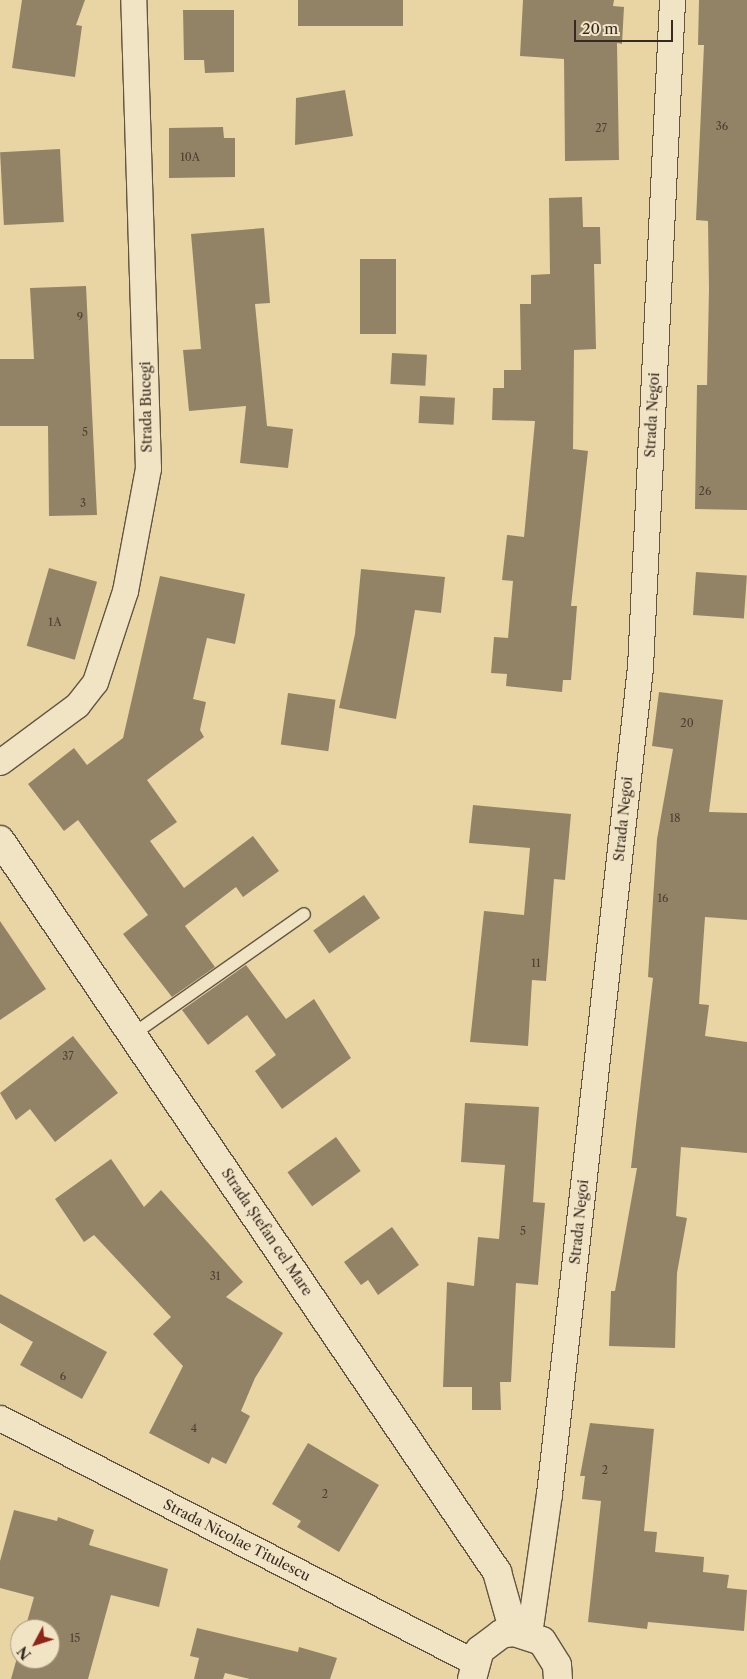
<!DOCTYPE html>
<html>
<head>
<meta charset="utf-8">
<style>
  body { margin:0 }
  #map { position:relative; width:747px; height:1679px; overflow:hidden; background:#e9d5a4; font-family:"Libre Caslon Text",serif }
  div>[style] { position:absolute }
  .building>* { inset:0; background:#938366; transform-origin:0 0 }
  .roads { filter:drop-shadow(1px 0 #625543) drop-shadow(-1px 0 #625543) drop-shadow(0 1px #625543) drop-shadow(0 -1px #625543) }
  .lane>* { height:12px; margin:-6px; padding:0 6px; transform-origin:6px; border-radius:6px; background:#f1e4c4 }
  .street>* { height:25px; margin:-12.5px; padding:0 12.5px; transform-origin:12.5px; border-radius:12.5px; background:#f1e4c4 }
  .secondary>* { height:28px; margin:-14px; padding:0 14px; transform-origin:14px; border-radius:14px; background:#f1e4c4 }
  span { translate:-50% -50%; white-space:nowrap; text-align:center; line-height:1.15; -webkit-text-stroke:4px #f1e4c4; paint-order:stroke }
  .number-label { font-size:11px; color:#4c4034 }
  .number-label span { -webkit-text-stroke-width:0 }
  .street-label { font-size:14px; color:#352a23 }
  .north { position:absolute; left:10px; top:1619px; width:50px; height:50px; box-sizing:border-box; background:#f1e4c4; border:1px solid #a69a84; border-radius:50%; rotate:230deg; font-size:14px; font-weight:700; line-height:20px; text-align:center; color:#352a23 }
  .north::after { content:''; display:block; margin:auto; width:18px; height:22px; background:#8f2418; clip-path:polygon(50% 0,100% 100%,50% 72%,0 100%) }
  .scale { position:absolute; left:574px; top:20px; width:99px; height:22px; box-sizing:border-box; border:2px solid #352a23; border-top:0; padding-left:6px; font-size:15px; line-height:18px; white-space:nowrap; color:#352a23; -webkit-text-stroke:4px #f1e4c4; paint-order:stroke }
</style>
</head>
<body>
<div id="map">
  <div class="building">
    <i style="clip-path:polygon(22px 0,85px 0,76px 25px,82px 26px,75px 77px,12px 68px)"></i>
    <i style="left:298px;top:0;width:105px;height:26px"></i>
    <i style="clip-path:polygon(523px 0,614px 0,613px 6px,624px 7px,622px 44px,617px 43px,619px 160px,565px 161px,564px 59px,520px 56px)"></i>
    <i style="clip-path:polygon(699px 0,747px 0,747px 510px,695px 509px,697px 385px,707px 385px,709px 289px,708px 221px,696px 220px,704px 45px,698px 45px)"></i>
    <i style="clip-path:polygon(183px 10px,234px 10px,234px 72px,205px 73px,204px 60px,184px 60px)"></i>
    <i style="clip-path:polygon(345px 90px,353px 136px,295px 145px,296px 98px)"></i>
    <i style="clip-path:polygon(223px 127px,224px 138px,235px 138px,235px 177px,169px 178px,169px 128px)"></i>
    <i style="left:60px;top:149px;width:73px;height:60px;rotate:87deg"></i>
    <i style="clip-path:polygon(582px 197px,583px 227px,600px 227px,601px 264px,594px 264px,596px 349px,574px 350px,573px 449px,588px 451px,571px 606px,577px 606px,571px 680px,563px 680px,562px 692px,506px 686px,507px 674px,491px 673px,494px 637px,508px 638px,513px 581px,502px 580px,507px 535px,524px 537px,535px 421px,492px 420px,493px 388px,504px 388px,504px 370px,521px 370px,520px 304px,531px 304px,531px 275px,550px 274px,549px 198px)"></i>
    <i style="clip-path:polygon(264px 228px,270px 303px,255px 304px,267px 426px,293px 429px,288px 468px,240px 463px,246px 406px,189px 411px,183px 350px,201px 349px,191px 234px)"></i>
    <i style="left:360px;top:259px;width:36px;height:75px"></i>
    <i style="clip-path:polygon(86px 286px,97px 515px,49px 516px,48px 426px,0 426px,0 359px,34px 359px,30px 288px)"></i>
    <i style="left:392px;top:353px;width:35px;height:31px;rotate:3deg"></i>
    <i style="left:420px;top:396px;width:35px;height:27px;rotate:3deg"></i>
    <i style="left:49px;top:568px;width:50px;height:81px;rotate:16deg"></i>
    <i style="clip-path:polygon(361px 569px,445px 577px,441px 613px,415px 610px,396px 719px,339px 708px,355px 634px)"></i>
    <i style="left:696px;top:572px;width:51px;height:43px;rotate:4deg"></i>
    <i style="clip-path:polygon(160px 576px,245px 594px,235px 644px,207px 638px,193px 699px,206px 702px,200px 730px,204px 737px,147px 780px,177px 822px,150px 841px,184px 888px,253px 836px,279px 871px,243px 897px,236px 887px,185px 926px,215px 967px,172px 997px,123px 934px,148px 915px,78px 820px,64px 831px,28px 784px,74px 748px,87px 765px,123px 738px)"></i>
    <i style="clip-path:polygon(659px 692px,723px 700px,709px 812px,747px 813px,747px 920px,705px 917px,699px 1004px,709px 1005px,705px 1036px,747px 1042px,747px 1153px,681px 1147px,676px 1216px,687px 1218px,677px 1273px,675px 1348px,609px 1346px,611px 1291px,615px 1291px,637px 1168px,631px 1168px,653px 978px,648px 977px,657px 839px,673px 749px,652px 746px)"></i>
    <i style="left:288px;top:693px;width:48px;height:52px;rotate:8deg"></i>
    <i style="clip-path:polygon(473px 805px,571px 814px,565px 880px,554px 879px,546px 981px,532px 980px,528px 1046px,470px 1042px,484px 911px,524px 915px,530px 848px,469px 843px)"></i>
    <i style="left:364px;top:895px;width:28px;height:62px;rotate:55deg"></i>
    <i style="clip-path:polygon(0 921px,46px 989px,0 1020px)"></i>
    <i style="clip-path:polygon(246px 965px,286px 1019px,314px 999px,351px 1058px,282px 1109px,255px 1071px,276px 1055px,247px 1015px,208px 1045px,182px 1010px)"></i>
    <i style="clip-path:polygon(73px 1036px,118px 1093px,55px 1142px,30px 1109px,16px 1120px,0 1093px)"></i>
    <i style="clip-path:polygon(465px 1103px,539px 1107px,533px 1202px,545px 1203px,538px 1285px,516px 1283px,511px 1382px,500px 1382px,501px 1410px,472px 1410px,472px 1387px,443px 1387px,447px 1282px,474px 1286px,478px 1237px,499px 1239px,505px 1165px,461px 1162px)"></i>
    <i style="left:336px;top:1137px;width:42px;height:60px;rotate:54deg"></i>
    <i style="clip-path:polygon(111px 1159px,144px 1207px,161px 1190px,243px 1282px,226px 1297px,283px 1333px,255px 1378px,241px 1411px,250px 1416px,226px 1464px,212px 1457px,209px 1464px,149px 1433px,183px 1366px,153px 1334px,171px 1317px,94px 1235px,84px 1242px,55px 1199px)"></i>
    <i style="clip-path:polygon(392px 1227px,419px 1265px,378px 1295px,368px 1280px,361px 1285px,344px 1262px)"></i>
    <i style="clip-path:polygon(0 1294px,107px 1352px,82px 1399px,20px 1365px,33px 1342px,0 1323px)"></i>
    <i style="clip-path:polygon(590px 1423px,654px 1429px,644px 1531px,657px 1532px,655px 1552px,704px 1557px,703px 1572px,729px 1575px,727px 1588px,747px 1590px,744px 1631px,648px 1622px,647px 1629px,588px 1622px,601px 1501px,582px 1499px,585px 1476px,580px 1476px)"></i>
    <i style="clip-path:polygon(308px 1443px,379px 1485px,339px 1552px,297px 1527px,301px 1521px,272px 1504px)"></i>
    <i style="clip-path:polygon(14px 1510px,57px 1521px,58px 1517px,94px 1530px,89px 1545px,168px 1569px,159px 1607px,111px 1595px,88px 1679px,11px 1679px,20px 1647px,20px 1659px,50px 1659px,50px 1629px,25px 1629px,34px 1597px,0 1588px,0 1561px)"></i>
    <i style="clip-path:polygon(197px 1628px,298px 1652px,299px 1647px,337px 1658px,330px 1679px,250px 1679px,225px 1673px,223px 1679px,194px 1679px,199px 1658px,190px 1656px)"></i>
  </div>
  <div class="roads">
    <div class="lane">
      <i style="left:132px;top:1035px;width:210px;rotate:-35.1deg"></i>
    </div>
    <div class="street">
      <i style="left:0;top:762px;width:96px;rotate:-36.5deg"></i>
      <i style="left:77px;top:705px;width:29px;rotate:-52deg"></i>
      <i style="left:95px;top:682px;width:96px;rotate:-71.8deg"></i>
      <i style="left:125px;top:591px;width:125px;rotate:-79.4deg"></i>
      <i style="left:148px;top:468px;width:468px;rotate:-91.8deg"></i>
      <i style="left:0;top:1418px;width:533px;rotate:27.24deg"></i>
      <i style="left:529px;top:1634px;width:141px;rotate:-81.9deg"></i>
      <i style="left:549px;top:1494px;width:832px;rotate:-83.72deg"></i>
      <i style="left:640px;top:667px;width:668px;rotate:-87.25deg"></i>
    </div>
    <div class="secondary">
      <i style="left:0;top:840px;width:885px;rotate:55.82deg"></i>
      <i style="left:497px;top:1572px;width:62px;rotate:74.2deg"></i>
      <i style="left:472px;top:1679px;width:30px;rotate:-75deg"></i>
      <i style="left:480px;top:1650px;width:26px;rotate:-37deg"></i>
      <i style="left:501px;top:1634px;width:13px;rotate:-9deg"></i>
      <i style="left:514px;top:1632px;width:29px;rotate:18deg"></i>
      <i style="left:542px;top:1641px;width:28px;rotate:58deg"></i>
      <i style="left:557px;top:1665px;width:14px;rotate:86deg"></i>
    </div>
  </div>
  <div class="number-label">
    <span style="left:722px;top:126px">36</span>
    <span style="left:601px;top:128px">27</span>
    <span style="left:190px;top:157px">10A</span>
    <span style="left:80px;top:317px">9</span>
    <span style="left:85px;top:432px">5</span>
    <span style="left:705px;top:491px">26</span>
    <span style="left:83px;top:503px">3</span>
    <span style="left:55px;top:622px">1A</span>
    <span style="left:687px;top:723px">20</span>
    <span style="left:675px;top:818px">18</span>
    <span style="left:663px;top:898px">16</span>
    <span style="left:536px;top:963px">11</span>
    <span style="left:68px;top:1056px">37</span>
    <span style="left:523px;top:1231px">5</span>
    <span style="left:215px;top:1276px">31</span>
    <span style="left:63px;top:1376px">6</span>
    <span style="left:194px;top:1428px">4</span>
    <span style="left:605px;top:1470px">2</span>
    <span style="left:325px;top:1494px">2</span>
    <span style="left:75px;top:1638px">15</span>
  </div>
  <div class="street-label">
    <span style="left:146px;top:407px;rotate:-91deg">Strada Bucegi</span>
    <span style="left:652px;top:415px;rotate:-87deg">Strada Negoi</span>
    <span style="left:623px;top:819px;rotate:-84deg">Strada Negoi</span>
    <span style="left:579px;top:1222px;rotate:-84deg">Strada Negoi</span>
    <span style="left:267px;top:1232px;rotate:56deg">Strada Ștefan cel Mare</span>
    <span style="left:237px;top:1540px;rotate:27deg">Strada Nicolae Titulescu</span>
  </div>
  <div class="north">N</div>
  <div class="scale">20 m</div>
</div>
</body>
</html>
